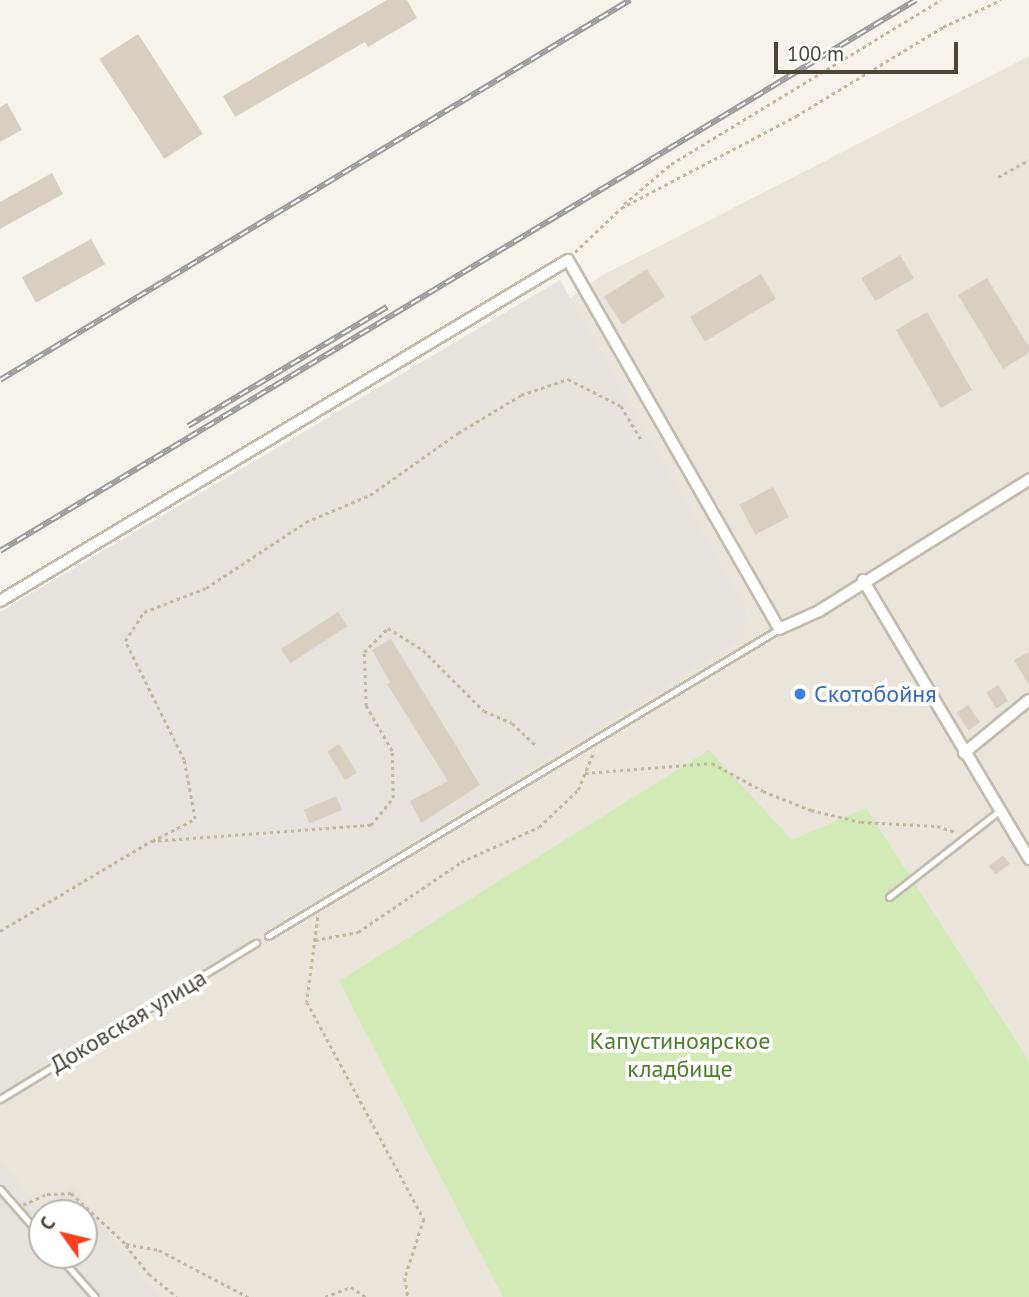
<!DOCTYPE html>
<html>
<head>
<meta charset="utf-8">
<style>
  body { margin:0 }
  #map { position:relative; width:1029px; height:1297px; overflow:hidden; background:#f6f3ec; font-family:"PT Sans",sans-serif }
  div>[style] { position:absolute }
  .residential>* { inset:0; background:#eae5da }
  .industrial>* { inset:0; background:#e6e2dd }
  .green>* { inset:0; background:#d2eab5 }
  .building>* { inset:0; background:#d8cfc1; transform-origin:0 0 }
  .path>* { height:2.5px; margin-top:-1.25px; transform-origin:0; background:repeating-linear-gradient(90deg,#c4b79f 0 3.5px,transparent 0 7px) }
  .roads { filter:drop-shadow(2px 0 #c2bbae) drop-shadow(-2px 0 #c2bbae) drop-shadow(0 2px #c2bbae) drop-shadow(0 -2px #c2bbae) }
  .service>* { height:5px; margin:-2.5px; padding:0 2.5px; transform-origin:2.5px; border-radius:2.5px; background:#fff }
  .minor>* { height:10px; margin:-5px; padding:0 5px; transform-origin:5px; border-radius:5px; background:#fff }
  .rail>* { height:6px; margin-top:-3px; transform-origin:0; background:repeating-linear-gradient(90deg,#fff 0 10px,#9a9a9a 0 20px); box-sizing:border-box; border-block:2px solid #9a9a9a }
  .dots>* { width:19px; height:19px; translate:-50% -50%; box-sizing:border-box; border:4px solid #fff; border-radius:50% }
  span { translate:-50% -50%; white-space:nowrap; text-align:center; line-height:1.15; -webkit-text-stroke:7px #fff; paint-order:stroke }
  .shop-label { font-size:24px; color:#366cbe }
  .left { translate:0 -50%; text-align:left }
  .street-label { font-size:24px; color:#4b4439 }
  .park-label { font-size:24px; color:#4a7f2a }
  .north { position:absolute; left:28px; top:1199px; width:70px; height:70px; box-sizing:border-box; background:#fff; border:2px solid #b7b4b0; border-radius:50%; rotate:304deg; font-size:19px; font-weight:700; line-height:28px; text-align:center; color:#4b4439 }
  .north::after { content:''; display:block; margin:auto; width:24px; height:32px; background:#fc3f1d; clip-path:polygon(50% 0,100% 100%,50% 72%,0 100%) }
  .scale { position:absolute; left:774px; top:42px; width:184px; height:32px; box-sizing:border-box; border:4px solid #4b4439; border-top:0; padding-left:9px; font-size:21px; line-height:24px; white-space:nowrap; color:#4b4439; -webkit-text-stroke:5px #fff; paint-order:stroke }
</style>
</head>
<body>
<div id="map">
  <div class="residential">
    <i style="clip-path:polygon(evenodd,1029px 56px,1029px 1297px,0 1297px,0 668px,428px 399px,601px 276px,1029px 56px,42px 1213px,84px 1213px,84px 1255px,42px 1255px,42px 1213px)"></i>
  </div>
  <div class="industrial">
    <i style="clip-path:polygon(560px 280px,746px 609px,743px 639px,0 1093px,0 612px)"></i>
    <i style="clip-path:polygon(evenodd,0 1161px,41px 1208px,72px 1185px,159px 1297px,0 1297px,0 1161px,42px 1213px,84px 1213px,84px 1255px,42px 1255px,42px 1213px)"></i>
  </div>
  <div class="green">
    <i style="clip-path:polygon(709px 750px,792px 840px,866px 808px,1029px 1061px,1029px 1297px,503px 1297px,339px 981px)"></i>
  </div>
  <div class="building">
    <i style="clip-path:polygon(387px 0,407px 0,417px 18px,368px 47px,365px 42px,235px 117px,223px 96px)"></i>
    <i style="left:138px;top:34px;width:119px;height:46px;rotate:57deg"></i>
    <i style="clip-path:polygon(7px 103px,22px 130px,0 142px,0 107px)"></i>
    <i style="clip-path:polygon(52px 173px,63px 194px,0 229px,0 202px)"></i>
    <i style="left:91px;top:239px;width:29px;height:79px;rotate:61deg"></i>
    <i style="left:900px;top:255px;width:27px;height:45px;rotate:59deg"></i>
    <i style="left:647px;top:269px;width:33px;height:51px;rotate:57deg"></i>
    <i style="left:761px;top:274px;width:29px;height:83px;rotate:59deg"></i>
    <i style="clip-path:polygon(987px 278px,1029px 347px,1029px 353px,1003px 369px,958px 295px)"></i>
    <i style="left:927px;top:312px;width:90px;height:36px;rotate:60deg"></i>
    <i style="left:773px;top:487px;width:34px;height:38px;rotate:62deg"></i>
    <i style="left:338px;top:612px;width:17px;height:68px;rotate:57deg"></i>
    <i style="clip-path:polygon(391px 639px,480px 785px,421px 823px,410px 801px,448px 781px,387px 684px,390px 682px,372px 650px)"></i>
    <i style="clip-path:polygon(1029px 652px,1029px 685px,1014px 660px)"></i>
    <i style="left:998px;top:685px;width:19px;height:14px;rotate:58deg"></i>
    <i style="left:968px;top:705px;width:21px;height:14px;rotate:55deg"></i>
    <i style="left:339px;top:744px;width:34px;height:14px;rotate:58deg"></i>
    <i style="left:336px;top:796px;width:15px;height:35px;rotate:67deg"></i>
    <i style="left:1003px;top:855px;width:11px;height:18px;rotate:52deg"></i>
  </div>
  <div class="path">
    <i style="left:998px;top:177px;width:35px;rotate:-29deg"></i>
    <i style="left:624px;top:204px;width:62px;rotate:-40.4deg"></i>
    <i style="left:671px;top:164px;width:316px;rotate:-31.3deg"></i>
    <i style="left:575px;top:252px;width:64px;rotate:-43.7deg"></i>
    <i style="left:621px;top:208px;width:198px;rotate:-27.7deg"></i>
    <i style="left:796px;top:116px;width:172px;rotate:-31.2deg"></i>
    <i style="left:943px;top:27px;width:64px;rotate:-25deg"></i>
    <i style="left:585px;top:773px;width:127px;rotate:-4.5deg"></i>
    <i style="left:712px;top:763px;width:58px;rotate:28.8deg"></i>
    <i style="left:763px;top:791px;width:52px;rotate:21.6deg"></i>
    <i style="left:811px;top:810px;width:51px;rotate:13.5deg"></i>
    <i style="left:861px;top:822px;width:76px;rotate:3deg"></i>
    <i style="left:937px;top:826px;width:20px;rotate:18deg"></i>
    <i style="left:152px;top:841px;width:48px;rotate:-27.1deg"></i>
    <i style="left:195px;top:819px;width:60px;rotate:-100.6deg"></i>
    <i style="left:184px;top:760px;width:133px;rotate:-116.4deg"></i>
    <i style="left:125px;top:641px;width:35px;rotate:-57deg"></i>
    <i style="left:144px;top:612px;width:66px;rotate:-21.2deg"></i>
    <i style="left:206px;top:588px;width:120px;rotate:-33.4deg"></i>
    <i style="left:306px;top:522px;width:69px;rotate:-22.9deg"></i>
    <i style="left:370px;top:495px;width:108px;rotate:-35.2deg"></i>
    <i style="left:458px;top:433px;width:74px;rotate:-31.1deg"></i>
    <i style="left:521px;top:395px;width:50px;rotate:-18.8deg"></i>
    <i style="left:568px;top:379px;width:59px;rotate:27deg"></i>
    <i style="left:621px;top:406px;width:41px;rotate:59deg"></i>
    <i style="left:318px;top:917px;width:86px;rotate:97.4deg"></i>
    <i style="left:307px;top:1002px;width:247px;rotate:61.7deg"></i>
    <i style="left:424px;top:1219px;width:62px;rotate:107.9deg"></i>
    <i style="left:405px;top:1278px;width:19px;rotate:81deg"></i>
    <i style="left:0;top:931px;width:176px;rotate:-30.8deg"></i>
    <i style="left:151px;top:841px;width:221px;rotate:-4.2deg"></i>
    <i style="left:371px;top:825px;width:35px;rotate:-51deg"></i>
    <i style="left:393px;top:798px;width:47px;rotate:-91.2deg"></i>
    <i style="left:392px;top:751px;width:52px;rotate:-120deg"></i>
    <i style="left:366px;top:706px;width:54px;rotate:-92.1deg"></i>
    <i style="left:364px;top:652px;width:34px;rotate:-45deg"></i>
    <i style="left:388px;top:628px;width:41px;rotate:32.2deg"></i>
    <i style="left:423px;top:650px;width:86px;rotate:45deg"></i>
    <i style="left:484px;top:711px;width:30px;rotate:23deg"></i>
    <i style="left:512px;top:723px;width:34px;rotate:43deg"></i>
    <i style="left:315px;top:940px;width:44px;rotate:-10.5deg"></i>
    <i style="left:358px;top:932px;width:125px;rotate:-34.2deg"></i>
    <i style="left:461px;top:862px;width:85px;rotate:-24.2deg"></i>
    <i style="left:539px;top:827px;width:54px;rotate:-43.5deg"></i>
    <i style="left:578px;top:790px;width:42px;rotate:-67.7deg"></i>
    <i style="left:23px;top:1205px;width:26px;rotate:-25deg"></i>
    <i style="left:47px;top:1194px;width:24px;rotate:-2deg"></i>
    <i style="left:71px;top:1193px;width:75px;rotate:42.8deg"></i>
    <i style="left:126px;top:1244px;width:34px;rotate:10deg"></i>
    <i style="left:159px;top:1250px;width:101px;rotate:27.8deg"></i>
    <i style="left:126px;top:1245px;width:37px;rotate:52deg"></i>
    <i style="left:149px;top:1274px;width:36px;rotate:39deg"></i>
    <i style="left:325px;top:1297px;width:28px;rotate:-21deg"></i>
    <i style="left:351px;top:1287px;width:18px;rotate:34deg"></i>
  </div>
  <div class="roads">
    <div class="service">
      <i style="left:889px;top:897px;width:140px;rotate:-38deg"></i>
      <i style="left:268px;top:936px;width:596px;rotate:-31deg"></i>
      <i style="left:0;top:1099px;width:300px;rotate:-31.4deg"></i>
      <i style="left:0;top:1189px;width:64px;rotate:48.8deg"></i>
      <i style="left:58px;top:1255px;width:56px;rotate:48.6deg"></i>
    </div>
    <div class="minor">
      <i style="left:863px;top:580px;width:325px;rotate:59.2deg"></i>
      <i style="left:0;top:601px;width:662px;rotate:-30.98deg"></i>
      <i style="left:568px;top:260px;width:425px;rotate:60.2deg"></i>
      <i style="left:779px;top:629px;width:44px;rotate:-24.2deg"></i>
      <i style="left:819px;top:611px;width:248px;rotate:-32deg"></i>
      <i style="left:964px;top:753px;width:84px;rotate:-39.2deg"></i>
    </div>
  </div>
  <div class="rail">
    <i style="left:0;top:380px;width:736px;rotate:-31.1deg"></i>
    <i style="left:188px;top:426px;width:232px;rotate:-30.9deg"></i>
    <i style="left:0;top:551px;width:1069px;rotate:-31.03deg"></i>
  </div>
  <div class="dots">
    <i style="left:800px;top:694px;background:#3f7fe0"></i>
  </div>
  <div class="shop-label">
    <span class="left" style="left:814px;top:694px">Скотобойня</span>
  </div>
  <div class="street-label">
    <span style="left:128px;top:1021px;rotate:-31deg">Доковская улица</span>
  </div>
  <div class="park-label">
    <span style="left:680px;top:1055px">Капустиноярское<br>кладбище</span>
  </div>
  <div class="north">С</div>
  <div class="scale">100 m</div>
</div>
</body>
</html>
